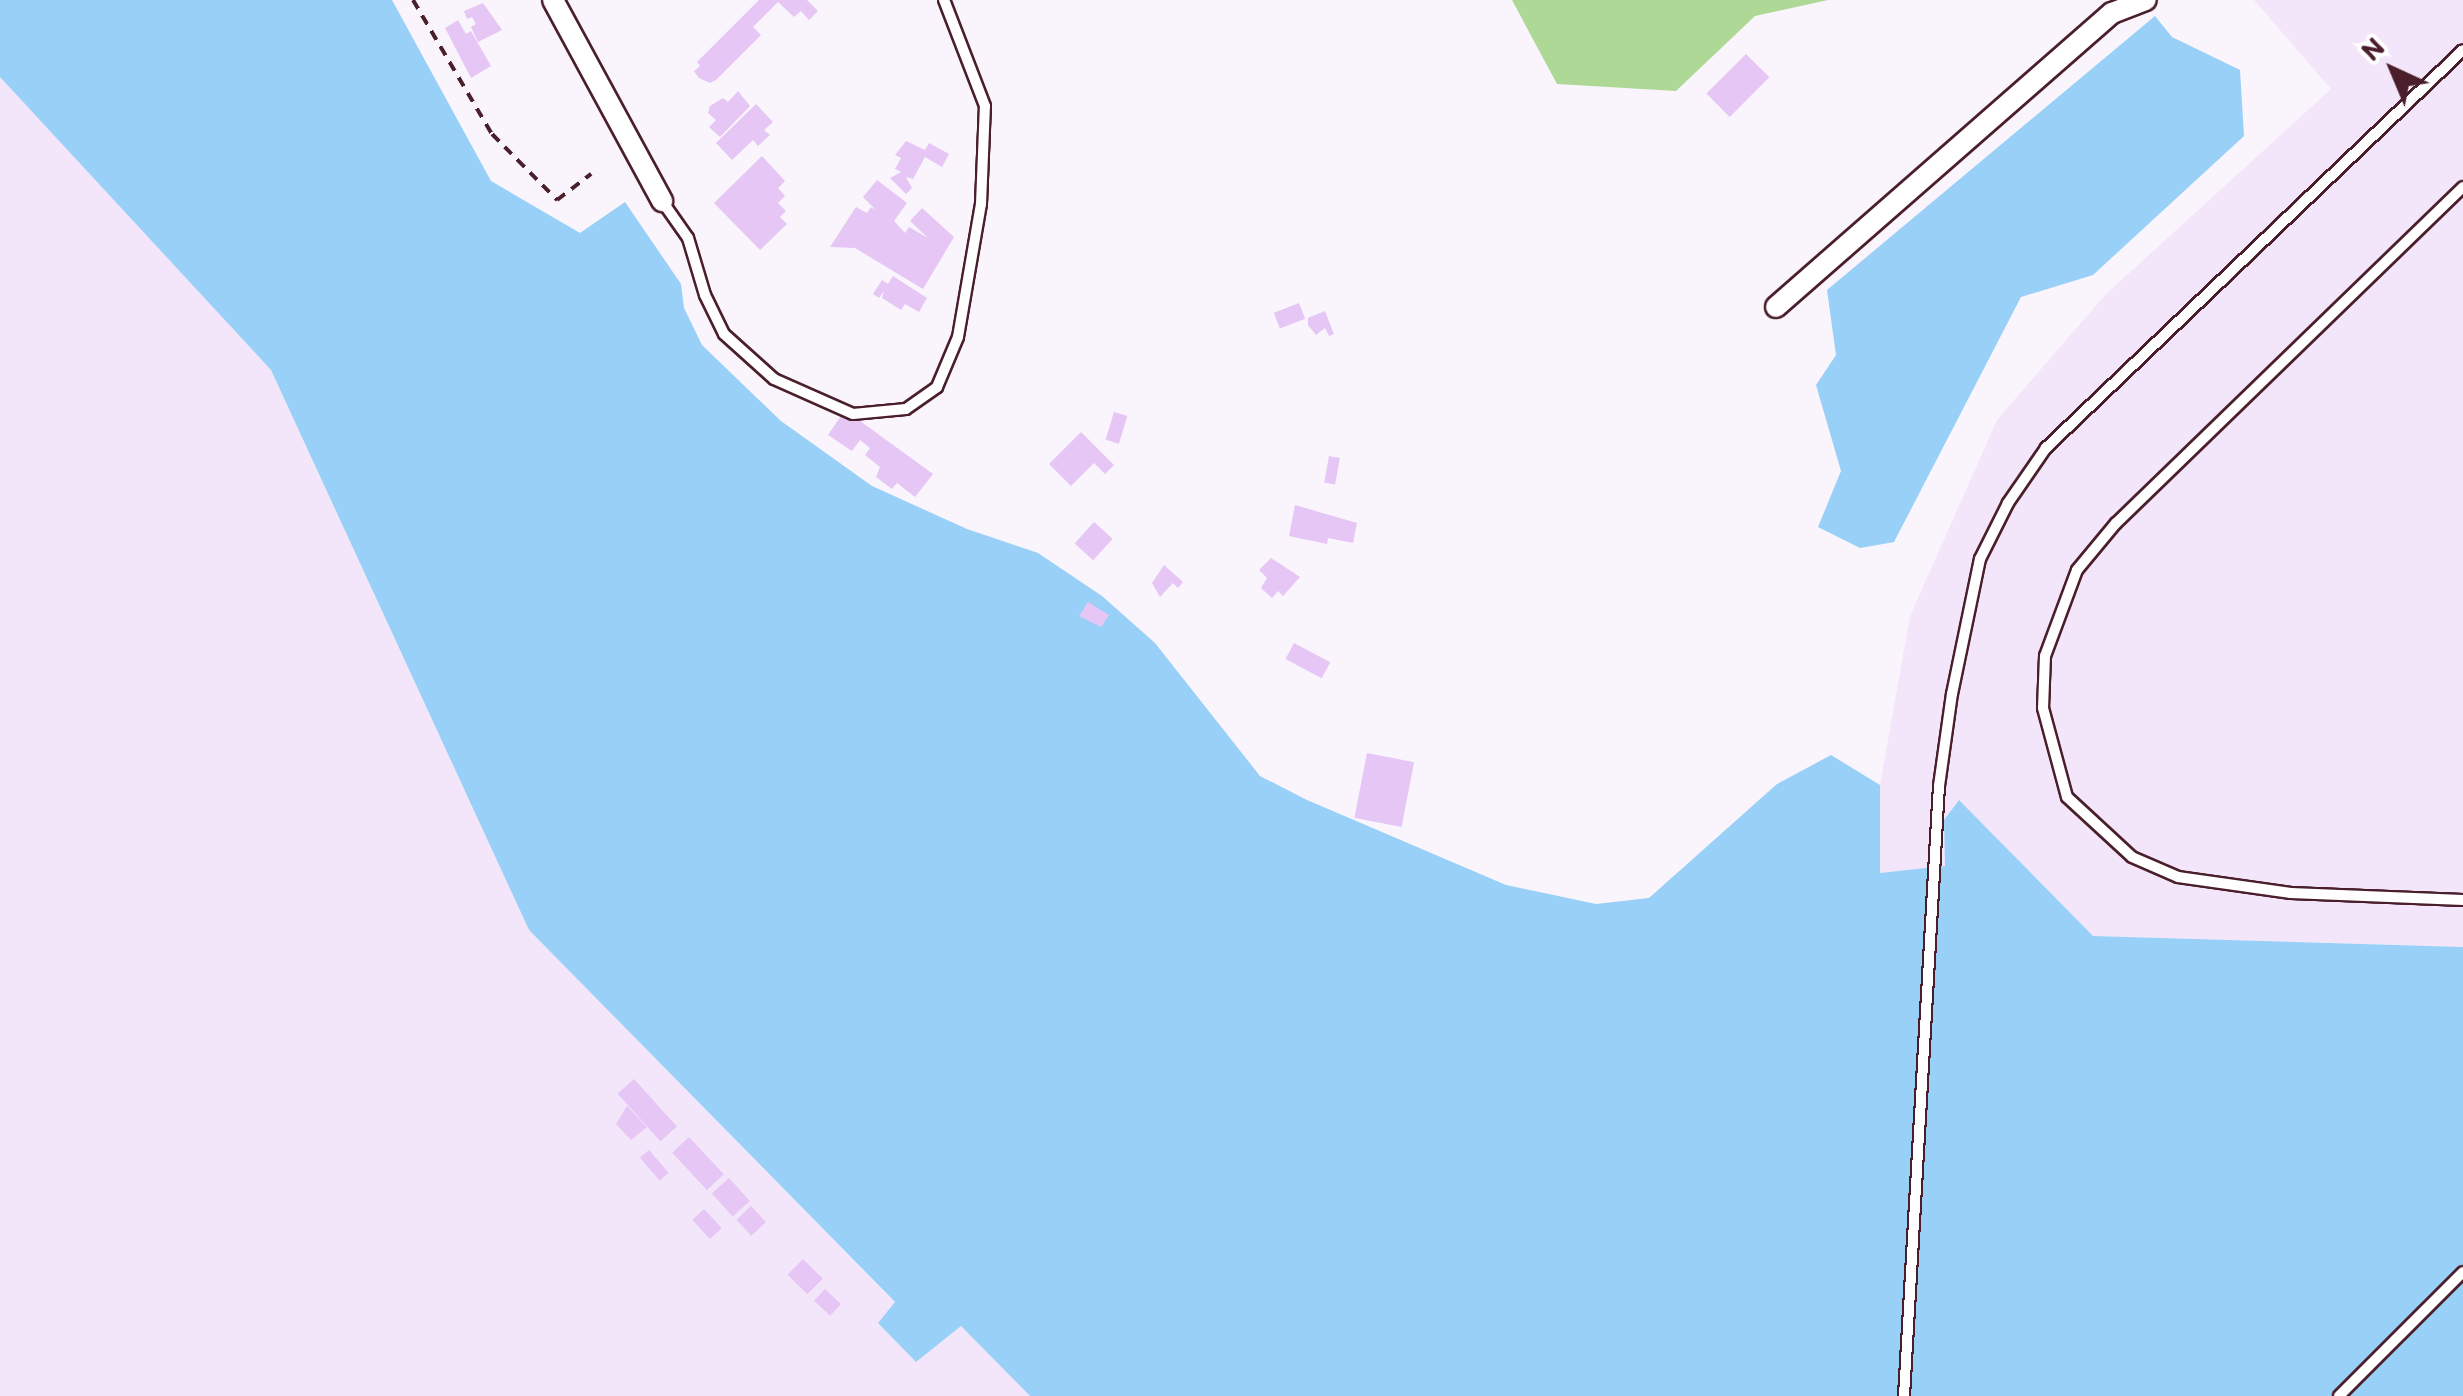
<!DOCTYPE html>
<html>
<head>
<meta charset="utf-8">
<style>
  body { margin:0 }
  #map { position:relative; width:2463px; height:1396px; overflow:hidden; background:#faf4fd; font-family:Itim,sans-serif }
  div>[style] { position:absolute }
  .built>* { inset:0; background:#f4e6fa }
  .green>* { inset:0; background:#aed896 }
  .water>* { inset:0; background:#98d0f7 }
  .building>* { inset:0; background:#e5c6f4; transform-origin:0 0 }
  .path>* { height:4px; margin-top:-2px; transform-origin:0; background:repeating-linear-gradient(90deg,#4a1f2b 0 10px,transparent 0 18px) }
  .roads { filter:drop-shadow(2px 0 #4a1f2b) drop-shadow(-2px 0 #4a1f2b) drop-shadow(0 2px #4a1f2b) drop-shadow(0 -2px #4a1f2b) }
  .service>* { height:10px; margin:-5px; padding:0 5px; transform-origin:5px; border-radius:5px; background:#fff }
  .minor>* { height:20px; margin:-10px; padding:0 10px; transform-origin:10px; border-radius:10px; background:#fff }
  span { translate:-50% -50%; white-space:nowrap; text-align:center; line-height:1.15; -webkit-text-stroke:10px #fff; paint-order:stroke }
  .north { position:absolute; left:2343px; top:20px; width:100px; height:100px; -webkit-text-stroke:8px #fff; paint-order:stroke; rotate:316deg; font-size:28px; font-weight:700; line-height:40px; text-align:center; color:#4a1f2b }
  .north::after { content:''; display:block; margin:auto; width:35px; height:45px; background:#4a1f2b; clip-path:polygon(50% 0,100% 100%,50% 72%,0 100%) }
</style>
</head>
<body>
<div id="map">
  <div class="built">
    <i style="clip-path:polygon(2254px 0,2463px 0,2463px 947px,2093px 936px,1959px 800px,1944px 820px,1945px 867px,1880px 873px,1880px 785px,1910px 616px,1997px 420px,2105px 295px,2331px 89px)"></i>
    <i style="clip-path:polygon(0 77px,271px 370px,529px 930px,895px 1303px,878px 1323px,915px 1361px,961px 1325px,1030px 1396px,0 1396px)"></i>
  </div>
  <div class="green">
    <i style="clip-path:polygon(1512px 0,1828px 0,1755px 16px,1676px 91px,1557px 84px)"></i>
  </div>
  <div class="water">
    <i style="clip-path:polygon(0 0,392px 0,491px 181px,580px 233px,625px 202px,681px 284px,684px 308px,702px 345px,781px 421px,872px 486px,967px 529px,1038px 553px,1102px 596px,1155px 643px,1260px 776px,1307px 800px,1506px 885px,1596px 904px,1649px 898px,1777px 784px,1831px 755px,1880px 785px,1880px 873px,1945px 866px,1944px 820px,1959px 800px,2093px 936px,2463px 947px,2463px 1396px,1030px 1396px,961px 1326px,916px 1362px,878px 1323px,895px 1302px,529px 930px,271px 370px,0 77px)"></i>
    <i style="clip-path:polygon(2155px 16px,2172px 37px,2240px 70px,2244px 136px,2093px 275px,2021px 297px,1894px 542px,1860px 548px,1818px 527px,1841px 471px,1816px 385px,1836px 355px,1827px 290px)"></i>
  </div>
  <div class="building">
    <i style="clip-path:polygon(759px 0,807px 0,818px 11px,809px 20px,801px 11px,794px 17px,778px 2px,753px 27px,761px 35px,716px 80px,710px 83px,699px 78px,694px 71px,700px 66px,697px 62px)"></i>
    <i style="clip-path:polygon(483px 3px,502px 30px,478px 42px,471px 27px,476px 24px,472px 17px,467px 19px,464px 11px)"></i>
    <i style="clip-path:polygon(458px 20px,466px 34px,471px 31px,491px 66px,471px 78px,445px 28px)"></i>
    <i style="left:1746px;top:54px;width:33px;height:56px;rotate:45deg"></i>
    <i style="clip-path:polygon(738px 91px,750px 106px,720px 137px,709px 127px,716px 120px,708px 113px,710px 106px,723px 98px,728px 102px)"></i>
    <i style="clip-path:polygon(756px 104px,773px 122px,764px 130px,770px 135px,758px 146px,753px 140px,732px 160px,716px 143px)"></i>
    <i style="clip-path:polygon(906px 141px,925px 150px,929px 143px,949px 154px,942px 167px,925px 157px,913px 179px,906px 177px,912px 188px,906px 194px,890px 178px,901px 172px,895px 169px,901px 158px,895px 155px)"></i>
    <i style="clip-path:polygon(762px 156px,785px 181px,778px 188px,785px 196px,778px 203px,786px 211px,780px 217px,787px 224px,760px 250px,714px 203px)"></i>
    <i style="clip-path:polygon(877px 180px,907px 203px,894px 221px,905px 233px,909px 227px,928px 238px,910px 221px,922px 208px,954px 237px,923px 289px,855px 248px,830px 247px,856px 207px,867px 213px,871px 207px,876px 210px,863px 197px)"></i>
    <i style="clip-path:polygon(893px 276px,927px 298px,919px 312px,905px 304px,901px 310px,882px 298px,884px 291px,879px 298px,873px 294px,882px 280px,888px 284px)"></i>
    <i style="left:1299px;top:303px;width:17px;height:27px;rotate:69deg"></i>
    <i style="clip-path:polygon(1325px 311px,1334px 334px,1329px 336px,1325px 328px,1316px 335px,1308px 325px,1308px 318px)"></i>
    <i style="clip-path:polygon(845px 410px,933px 474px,915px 497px,897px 483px,892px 489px,876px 477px,880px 467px,865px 455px,870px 448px,860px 440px,852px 451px,828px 435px)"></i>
    <i style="left:1114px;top:412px;width:14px;height:29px;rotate:17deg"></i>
    <i style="clip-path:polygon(1081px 432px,1114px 465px,1105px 474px,1094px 463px,1071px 486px,1049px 464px)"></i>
    <i style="left:1329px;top:456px;width:11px;height:27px;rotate:10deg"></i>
    <i style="clip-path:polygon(1295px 505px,1357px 523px,1353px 543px,1328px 538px,1327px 544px,1289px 536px)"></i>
    <i style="left:1094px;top:522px;width:25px;height:29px;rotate:42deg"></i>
    <i style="clip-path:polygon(1271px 558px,1300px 577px,1283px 596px,1278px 591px,1272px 598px,1261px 588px,1267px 578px,1259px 570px)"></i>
    <i style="clip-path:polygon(1164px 565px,1183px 582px,1178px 588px,1173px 583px,1160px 597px,1152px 583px)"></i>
    <i style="clip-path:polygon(1088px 602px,1109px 615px,1101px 627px,1079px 616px)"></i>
    <i style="left:1294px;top:643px;width:41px;height:18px;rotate:28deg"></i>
    <i style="left:1367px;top:753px;width:48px;height:66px;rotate:11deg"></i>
    <i style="left:634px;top:1079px;width:64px;height:22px;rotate:48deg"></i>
    <i style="clip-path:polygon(627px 1106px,647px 1127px,631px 1140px,616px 1124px)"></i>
    <i style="left:689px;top:1137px;width:51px;height:23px;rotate:47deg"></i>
    <i style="left:649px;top:1150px;width:30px;height:12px;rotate:49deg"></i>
    <i style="left:729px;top:1178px;width:31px;height:23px;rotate:48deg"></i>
    <i style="left:751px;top:1206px;width:22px;height:20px;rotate:47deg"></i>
    <i style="left:704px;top:1209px;width:26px;height:16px;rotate:47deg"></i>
    <i style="left:803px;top:1259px;width:28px;height:22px;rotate:45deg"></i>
    <i style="left:825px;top:1289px;width:22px;height:16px;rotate:43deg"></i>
  </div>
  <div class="path">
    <i style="left:413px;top:0;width:156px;rotate:59.5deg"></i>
    <i style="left:492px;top:134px;width:93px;rotate:45.4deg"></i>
    <i style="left:557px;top:200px;width:43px;rotate:-37.4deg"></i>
  </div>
  <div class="roads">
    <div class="service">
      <i style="left:2463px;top:187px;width:483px;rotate:135.9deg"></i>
      <i style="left:2116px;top:523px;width:61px;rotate:129.7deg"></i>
      <i style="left:2077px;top:570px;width:92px;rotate:110.4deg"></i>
      <i style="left:2045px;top:656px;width:52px;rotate:92.2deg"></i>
      <i style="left:2043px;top:708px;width:92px;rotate:74.9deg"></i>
      <i style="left:2067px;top:797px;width:88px;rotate:42.7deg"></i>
      <i style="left:2132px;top:857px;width:50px;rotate:23.5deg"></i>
      <i style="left:2178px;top:877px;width:114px;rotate:8.1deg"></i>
      <i style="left:2291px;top:893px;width:172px;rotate:2.3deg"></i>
      <i style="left:662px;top:201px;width:45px;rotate:54.9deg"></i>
      <i style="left:688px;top:238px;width:59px;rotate:73.4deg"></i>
      <i style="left:705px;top:295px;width:43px;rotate:64deg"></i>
      <i style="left:724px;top:334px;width:67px;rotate:42deg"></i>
      <i style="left:774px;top:379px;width:86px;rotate:23.9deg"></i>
      <i style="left:853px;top:414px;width:53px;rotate:-5.4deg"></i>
      <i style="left:906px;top:409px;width:38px;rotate:-35deg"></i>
      <i style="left:937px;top:387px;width:54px;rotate:-67.2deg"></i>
      <i style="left:958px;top:337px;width:135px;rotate:-80.2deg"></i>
      <i style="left:981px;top:204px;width:98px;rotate:-87.7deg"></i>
      <i style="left:985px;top:106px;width:114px;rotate:-111.1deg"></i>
      <i style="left:1904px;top:1396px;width:611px;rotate:-86.72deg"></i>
      <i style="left:1939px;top:786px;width:93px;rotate:-82deg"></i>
      <i style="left:1952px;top:694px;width:138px;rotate:-78.3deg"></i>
      <i style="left:1980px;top:559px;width:63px;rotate:-63.4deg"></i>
      <i style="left:2008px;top:503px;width:67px;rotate:-55.4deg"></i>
      <i style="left:2046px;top:448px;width:576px;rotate:-43.66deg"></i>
      <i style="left:2339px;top:1396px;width:175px;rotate:-45deg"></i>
    </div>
    <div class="minor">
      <i style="left:553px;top:0;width:229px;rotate:61.5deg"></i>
      <i style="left:1776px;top:307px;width:446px;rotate:-41.2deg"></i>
      <i style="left:2112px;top:13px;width:36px;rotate:-21deg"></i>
    </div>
  </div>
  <div class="north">N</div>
</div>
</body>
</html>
